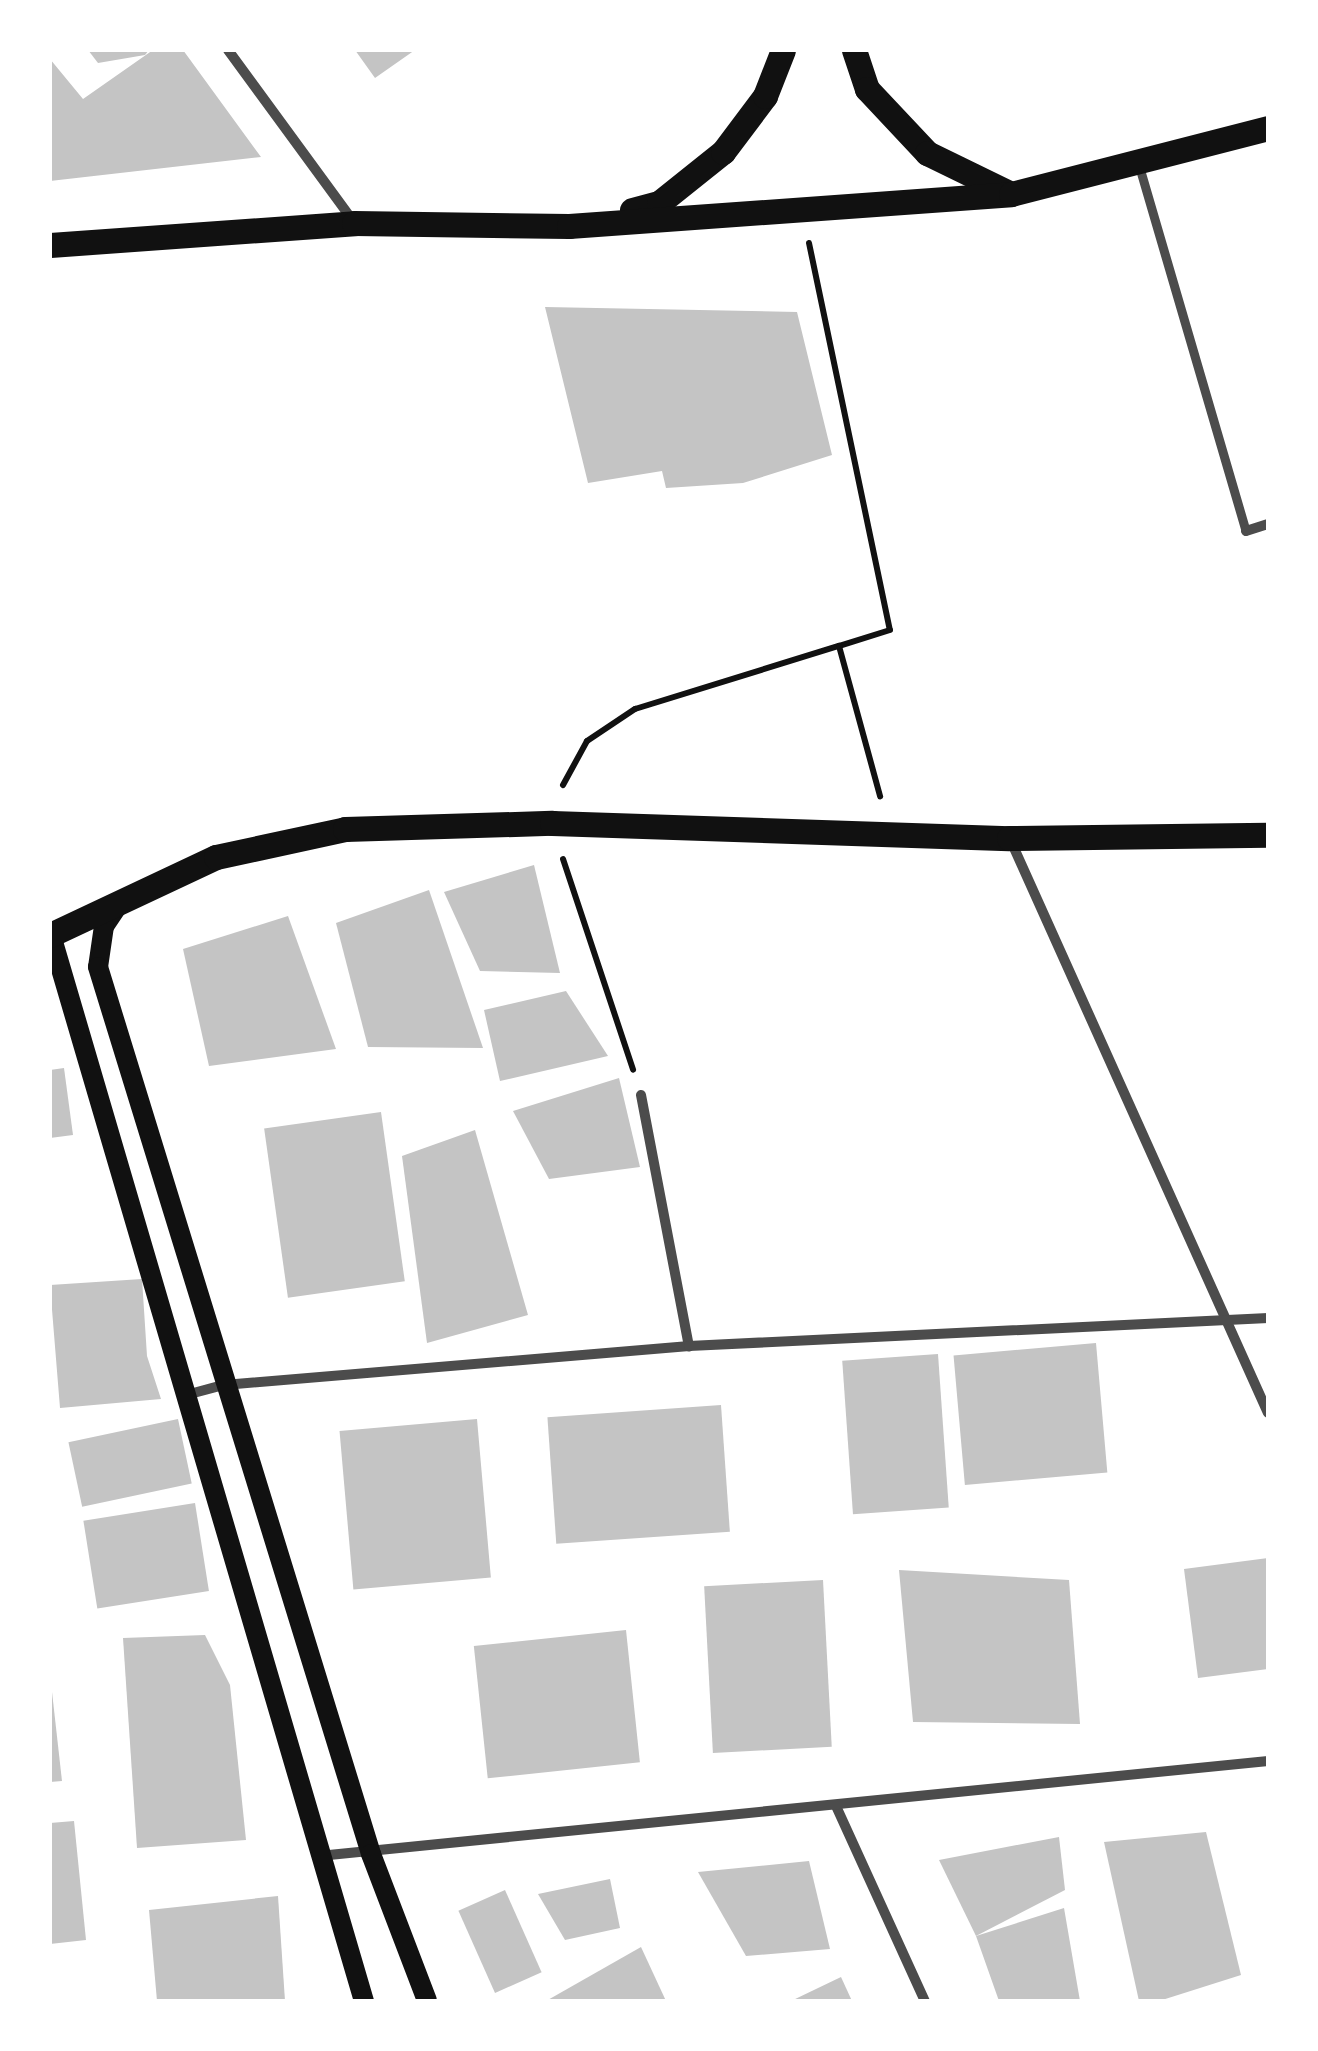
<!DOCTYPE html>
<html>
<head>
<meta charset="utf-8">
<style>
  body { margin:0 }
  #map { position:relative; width:1318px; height:2051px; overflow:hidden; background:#fff; font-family:Raleway,sans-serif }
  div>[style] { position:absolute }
  .building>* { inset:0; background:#c4c4c4; transform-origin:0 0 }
  .path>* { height:6px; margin:-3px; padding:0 3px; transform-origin:3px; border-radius:3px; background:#111 }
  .pedestrian>* { height:9px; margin:-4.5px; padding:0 4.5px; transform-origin:4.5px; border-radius:4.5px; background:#4c4c4c }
  .minor>* { height:10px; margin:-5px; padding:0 5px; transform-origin:5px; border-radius:5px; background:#4c4c4c }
  .secondary>* { height:20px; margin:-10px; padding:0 10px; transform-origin:10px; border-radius:10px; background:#111 }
  .primary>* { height:25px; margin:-12.5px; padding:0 12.5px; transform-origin:12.5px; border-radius:12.5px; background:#111 }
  span { translate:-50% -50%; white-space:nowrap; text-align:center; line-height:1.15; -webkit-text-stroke:10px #fff; paint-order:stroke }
  .frame { position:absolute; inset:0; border:52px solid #fff; pointer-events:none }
</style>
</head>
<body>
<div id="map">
  <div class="building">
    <i style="clip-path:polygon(88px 50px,149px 50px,145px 55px,98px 63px)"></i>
    <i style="clip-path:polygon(153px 50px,183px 50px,261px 157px,50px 181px,50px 59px,83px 99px)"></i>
    <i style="clip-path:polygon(355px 50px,415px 50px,375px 78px)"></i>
    <i style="clip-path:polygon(545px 307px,797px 312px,832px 455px,743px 483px,666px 488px,662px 471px,588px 483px)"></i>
    <i style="clip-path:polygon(534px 865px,560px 973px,480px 971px,444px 892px)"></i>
    <i style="clip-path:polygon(429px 890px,483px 1048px,368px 1047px,336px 923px)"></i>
    <i style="clip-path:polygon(288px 916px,336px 1049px,209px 1066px,183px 949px)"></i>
    <i style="clip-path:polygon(566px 991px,608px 1056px,500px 1081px,484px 1010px)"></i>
    <i style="clip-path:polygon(64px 1068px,73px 1135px,50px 1138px,50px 1070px)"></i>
    <i style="clip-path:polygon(619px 1078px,640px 1167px,549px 1179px,513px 1111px)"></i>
    <i style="left:381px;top:1112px;width:171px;height:118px;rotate:82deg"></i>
    <i style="clip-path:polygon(475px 1130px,528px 1315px,427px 1343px,402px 1156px)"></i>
    <i style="clip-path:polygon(142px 1279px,147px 1356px,161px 1399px,60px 1408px,50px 1285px)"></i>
    <i style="left:1096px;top:1343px;width:130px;height:143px;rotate:85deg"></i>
    <i style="left:938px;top:1354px;width:154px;height:96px;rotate:86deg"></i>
    <i style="left:721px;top:1405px;width:127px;height:174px;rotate:86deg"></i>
    <i style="left:178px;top:1419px;width:66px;height:112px;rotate:78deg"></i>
    <i style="left:477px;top:1419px;width:159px;height:138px;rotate:85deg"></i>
    <i style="left:195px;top:1503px;width:89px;height:113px;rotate:81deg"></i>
    <i style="clip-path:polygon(1268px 1558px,1268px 1669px,1198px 1678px,1184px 1569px)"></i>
    <i style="clip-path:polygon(899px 1570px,1069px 1580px,1080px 1724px,913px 1722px)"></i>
    <i style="left:823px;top:1580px;width:167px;height:119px;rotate:87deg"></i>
    <i style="left:626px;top:1630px;width:133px;height:153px;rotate:84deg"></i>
    <i style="clip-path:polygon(205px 1635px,230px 1685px,246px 1840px,137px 1848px,123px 1638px)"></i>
    <i style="clip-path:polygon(50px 1674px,62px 1781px,50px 1782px)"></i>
    <i style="clip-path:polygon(74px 1821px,86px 1940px,50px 1944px,50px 1823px)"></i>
    <i style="clip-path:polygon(1206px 1832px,1241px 1975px,1159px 2001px,1139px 2001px,1104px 1842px)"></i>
    <i style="clip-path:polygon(1059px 1837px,1065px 1890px,976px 1936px,939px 1860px)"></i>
    <i style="clip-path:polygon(809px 1861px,830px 1949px,746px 1956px,698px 1872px)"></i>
    <i style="clip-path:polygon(610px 1879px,620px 1928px,565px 1940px,538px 1894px)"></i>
    <i style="left:505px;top:1890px;width:90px;height:51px;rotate:66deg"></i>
    <i style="clip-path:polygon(278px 1896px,285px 2001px,157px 2001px,149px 1910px)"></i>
    <i style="clip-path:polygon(1064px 1908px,1080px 2001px,999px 2001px,976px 1936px)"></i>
    <i style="clip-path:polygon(641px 1947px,666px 2001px,546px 2001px)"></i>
    <i style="clip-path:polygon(841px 1977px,852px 2001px,791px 2001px)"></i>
  </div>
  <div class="path">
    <i style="left:809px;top:243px;width:395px;rotate:78.2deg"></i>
    <i style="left:890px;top:630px;width:53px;rotate:162.6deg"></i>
    <i style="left:563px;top:785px;width:50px;rotate:-61.4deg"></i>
    <i style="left:587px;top:741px;width:58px;rotate:-33.7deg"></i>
    <i style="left:635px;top:709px;width:214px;rotate:-17.2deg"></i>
    <i style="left:839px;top:646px;width:156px;rotate:74.7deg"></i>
    <i style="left:563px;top:859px;width:222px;rotate:71.6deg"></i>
  </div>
  <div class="pedestrian">
    <i style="left:1139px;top:166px;width:380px;rotate:73.7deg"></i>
  </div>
  <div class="minor">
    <i style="left:228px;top:50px;width:213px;rotate:53.8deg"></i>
    <i style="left:1246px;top:531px;width:23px;rotate:-18deg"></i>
    <i style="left:1010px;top:839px;width:629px;rotate:65.8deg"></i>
    <i style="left:641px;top:1095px;width:256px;rotate:79.2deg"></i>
    <i style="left:186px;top:1395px;width:39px;rotate:-15deg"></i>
    <i style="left:224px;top:1385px;width:467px;rotate:-4.8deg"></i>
    <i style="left:689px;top:1346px;width:580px;rotate:-2.77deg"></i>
    <i style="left:836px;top:1806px;width:214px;rotate:65.5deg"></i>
    <i style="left:319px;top:1856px;width:954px;rotate:-5.72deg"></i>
  </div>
  <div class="secondary">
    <i style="left:121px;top:901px;width:30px;rotate:124deg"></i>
    <i style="left:104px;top:926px;width:41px;rotate:98.3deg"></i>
    <i style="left:98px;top:967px;width:928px;rotate:72.89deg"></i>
    <i style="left:371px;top:1854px;width:157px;rotate:69.1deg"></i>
    <i style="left:51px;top:935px;width:1111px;rotate:73.64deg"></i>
  </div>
  <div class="primary">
    <i style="left:854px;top:50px;width:41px;rotate:71.6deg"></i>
    <i style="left:867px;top:89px;width:88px;rotate:46.8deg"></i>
    <i style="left:927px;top:153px;width:93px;rotate:26deg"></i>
    <i style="left:632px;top:210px;width:28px;rotate:-15deg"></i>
    <i style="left:659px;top:203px;width:82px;rotate:-38.6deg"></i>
    <i style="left:723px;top:152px;width:70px;rotate:-53.1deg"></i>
    <i style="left:765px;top:96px;width:49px;rotate:-68.6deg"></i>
    <i style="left:50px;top:245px;width:305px;rotate:-4.1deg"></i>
    <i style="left:354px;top:223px;width:215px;rotate:0.8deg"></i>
    <i style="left:569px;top:226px;width:443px;rotate:-4.1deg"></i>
    <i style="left:1011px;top:194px;width:265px;rotate:-14.4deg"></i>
    <i style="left:50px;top:935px;width:183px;rotate:-25.2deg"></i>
    <i style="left:216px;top:857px;width:132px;rotate:-12.2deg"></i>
    <i style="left:345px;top:829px;width:207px;rotate:-1.7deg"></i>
    <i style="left:552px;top:823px;width:457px;rotate:1.9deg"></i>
    <i style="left:1009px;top:838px;width:259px;rotate:-0.7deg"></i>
  </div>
  <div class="frame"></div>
</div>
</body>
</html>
